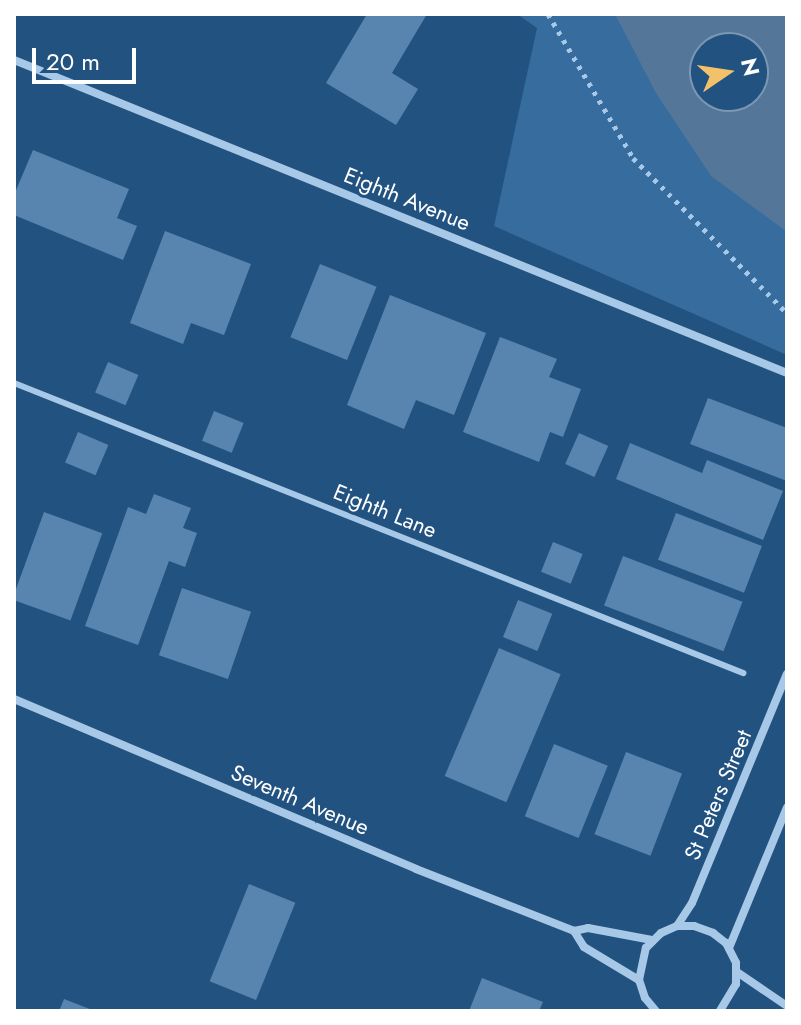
<!DOCTYPE html>
<html>
<head>
<meta charset="utf-8">
<style>
  body { margin:0 }
  #map { position:relative; width:801px; height:1025px; overflow:hidden; background:#225280; font-family:Jost,sans-serif }
  div>[style] { position:absolute }
  .green>* { inset:0; background:#366c9e }
  .water>* { inset:0; background:#547799 }
  .building>* { inset:0; background:#5785af; transform-origin:0 0 }
  .path>* { height:5px; margin-top:-2.5px; transform-origin:0; background:repeating-linear-gradient(90deg,#a7c9e7 0 4px,transparent 0 10px) }
  .lane>* { height:6px; margin:-3px; padding:0 3px; transform-origin:3px; border-radius:3px; background:#a7c9e7 }
  .street>* { height:8px; margin:-4px; padding:0 4px; transform-origin:4px; border-radius:4px; background:#a7c9e7 }
  span { translate:-50% -50%; white-space:nowrap; text-align:center; line-height:1.15; -webkit-text-stroke:6px #225280; paint-order:stroke }
  .street-label { font-size:22px; color:#fff }
  .frame { position:absolute; inset:0; border:16px solid #fff; pointer-events:none }
  .north { position:absolute; left:689px; top:32px; width:80px; height:80px; box-sizing:border-box; background:#225280; border:2px solid #7a97b3; border-radius:50%; rotate:77deg; font-size:22px; font-weight:700; line-height:32px; text-align:center; color:#fff }
  .north::after { content:''; display:block; margin:auto; width:28px; height:36px; background:#f3c169; clip-path:polygon(50% 0,100% 100%,50% 72%,0 100%) }
  .scale { position:absolute; left:32px; top:48px; width:104px; height:36px; box-sizing:border-box; border:4px solid #fff; border-top:0; padding-left:10px; font-size:24px; line-height:28px; white-space:nowrap; color:#fff; -webkit-text-stroke:6px #225280; paint-order:stroke }
</style>
</head>
<body>
<div id="map">
  <div class="green">
    <i style="clip-path:polygon(evenodd,517px 14px,787px 14px,787px 355px,494px 226px,537px 28px,517px 14px,705px 48px,753px 48px,753px 96px,705px 96px,705px 48px)"></i>
  </div>
  <div class="water">
    <i style="clip-path:polygon(evenodd,615px 14px,787px 14px,787px 232px,711px 176px,656px 93px,615px 14px,705px 48px,753px 48px,753px 96px,705px 96px,705px 48px)"></i>
  </div>
  <div class="building">
    <i style="clip-path:polygon(367px 14px,427px 14px,392px 73px,418px 89px,396px 125px,326px 83px)"></i>
    <i style="clip-path:polygon(33px 150px,129px 189px,117px 218px,137px 226px,123px 260px,14px 215px,14px 195px)"></i>
    <i style="clip-path:polygon(165px 231px,251px 264px,224px 335px,191px 323px,183px 344px,130px 323px)"></i>
    <i style="left:320px;top:264px;width:61px;height:79px;rotate:22deg"></i>
    <i style="clip-path:polygon(390px 295px,486px 333px,454px 415px,416px 400px,404px 429px,347px 405px)"></i>
    <i style="clip-path:polygon(500px 337px,557px 359px,549px 377px,581px 389px,563px 437px,550px 432px,539px 462px,463px 432px)"></i>
    <i style="left:108px;top:362px;width:33px;height:33px;rotate:23deg"></i>
    <i style="clip-path:polygon(708px 398px,787px 428px,787px 481px,690px 444px)"></i>
    <i style="left:214px;top:411px;width:32px;height:32px;rotate:22deg"></i>
    <i style="left:78px;top:432px;width:33px;height:33px;rotate:23deg"></i>
    <i style="left:579px;top:433px;width:32px;height:34px;rotate:24deg"></i>
    <i style="clip-path:polygon(630px 443px,702px 473px,707px 460px,783px 491px,763px 540px,616px 479px)"></i>
    <i style="clip-path:polygon(154px 494px,191px 508px,183px 528px,197px 533px,185px 567px,169px 561px,138px 645px,85px 626px,128px 507px,146px 514px)"></i>
    <i style="left:44px;top:512px;width:62px;height:93px;rotate:20deg"></i>
    <i style="left:676px;top:513px;width:92px;height:50px;rotate:21deg"></i>
    <i style="left:553px;top:542px;width:32px;height:32px;rotate:22deg"></i>
    <i style="left:623px;top:556px;width:128px;height:53px;rotate:21deg"></i>
    <i style="left:182px;top:588px;width:73px;height:71px;rotate:19deg"></i>
    <i style="left:518px;top:600px;width:37px;height:40px;rotate:22deg"></i>
    <i style="left:499px;top:648px;width:67px;height:139px;rotate:23deg"></i>
    <i style="left:554px;top:744px;width:58px;height:78px;rotate:22deg"></i>
    <i style="left:626px;top:752px;width:60px;height:88px;rotate:21deg"></i>
    <i style="left:249px;top:884px;width:50px;height:105px;rotate:22deg"></i>
    <i style="clip-path:polygon(482px 978px,543px 1002px,539px 1011px,469px 1011px)"></i>
    <i style="clip-path:polygon(64px 999px,95px 1011px,59px 1011px)"></i>
  </div>
  <div class="path">
    <i style="left:548px;top:14px;width:167px;rotate:59.4deg"></i>
    <i style="left:633px;top:158px;width:218px;rotate:45.2deg"></i>
  </div>
  <div class="lane">
    <i style="left:14px;top:383px;width:785px;rotate:21.69deg"></i>
  </div>
  <div class="street">
    <i style="left:14px;top:60px;width:834px;rotate:22.04deg"></i>
    <i style="left:14px;top:699px;width:436px;rotate:22.9deg"></i>
    <i style="left:416px;top:869px;width:170px;rotate:21.4deg"></i>
    <i style="left:574px;top:931px;width:14px;rotate:-12deg"></i>
    <i style="left:588px;top:928px;width:65px;rotate:10.6deg"></i>
    <i style="left:677px;top:926px;width:27px;rotate:-57deg"></i>
    <i style="left:692px;top:903px;width:248px;rotate:-67.5deg"></i>
    <i style="left:574px;top:931px;width:19px;rotate:58deg"></i>
    <i style="left:584px;top:947px;width:64px;rotate:31deg"></i>
    <i style="left:729px;top:948px;width:152px;rotate:-67.6deg"></i>
    <i style="left:737px;top:972px;width:60px;rotate:34.2deg"></i>
    <i style="left:656px;top:1011px;width:17px;rotate:-130deg"></i>
    <i style="left:645px;top:998px;width:19px;rotate:-108deg"></i>
    <i style="left:639px;top:980px;width:33px;rotate:-78deg"></i>
    <i style="left:646px;top:948px;width:21px;rotate:-45deg"></i>
    <i style="left:661px;top:933px;width:17px;rotate:-24deg"></i>
    <i style="left:677px;top:926px;width:17px"></i>
    <i style="left:694px;top:926px;width:20px;rotate:20deg"></i>
    <i style="left:713px;top:933px;width:16px;rotate:38deg"></i>
    <i style="left:726px;top:943px;width:22px;rotate:63deg"></i>
    <i style="left:736px;top:963px;width:21px;rotate:90deg"></i>
    <i style="left:736px;top:984px;width:31px;rotate:121deg"></i>
  </div>
  <div class="street-label">
    <span style="left:407px;top:199px;rotate:22deg">Eighth Avenue</span>
    <span style="left:385px;top:511px;rotate:22deg">Eighth Lane</span>
    <span style="left:718px;top:795px;rotate:-67deg">St Peters Street</span>
    <span style="left:300px;top:800px;rotate:23deg">Seventh Avenue</span>
  </div>
  <div class="frame"></div>
  <div class="north">N</div>
  <div class="scale">20 m</div>
</div>
</body>
</html>
